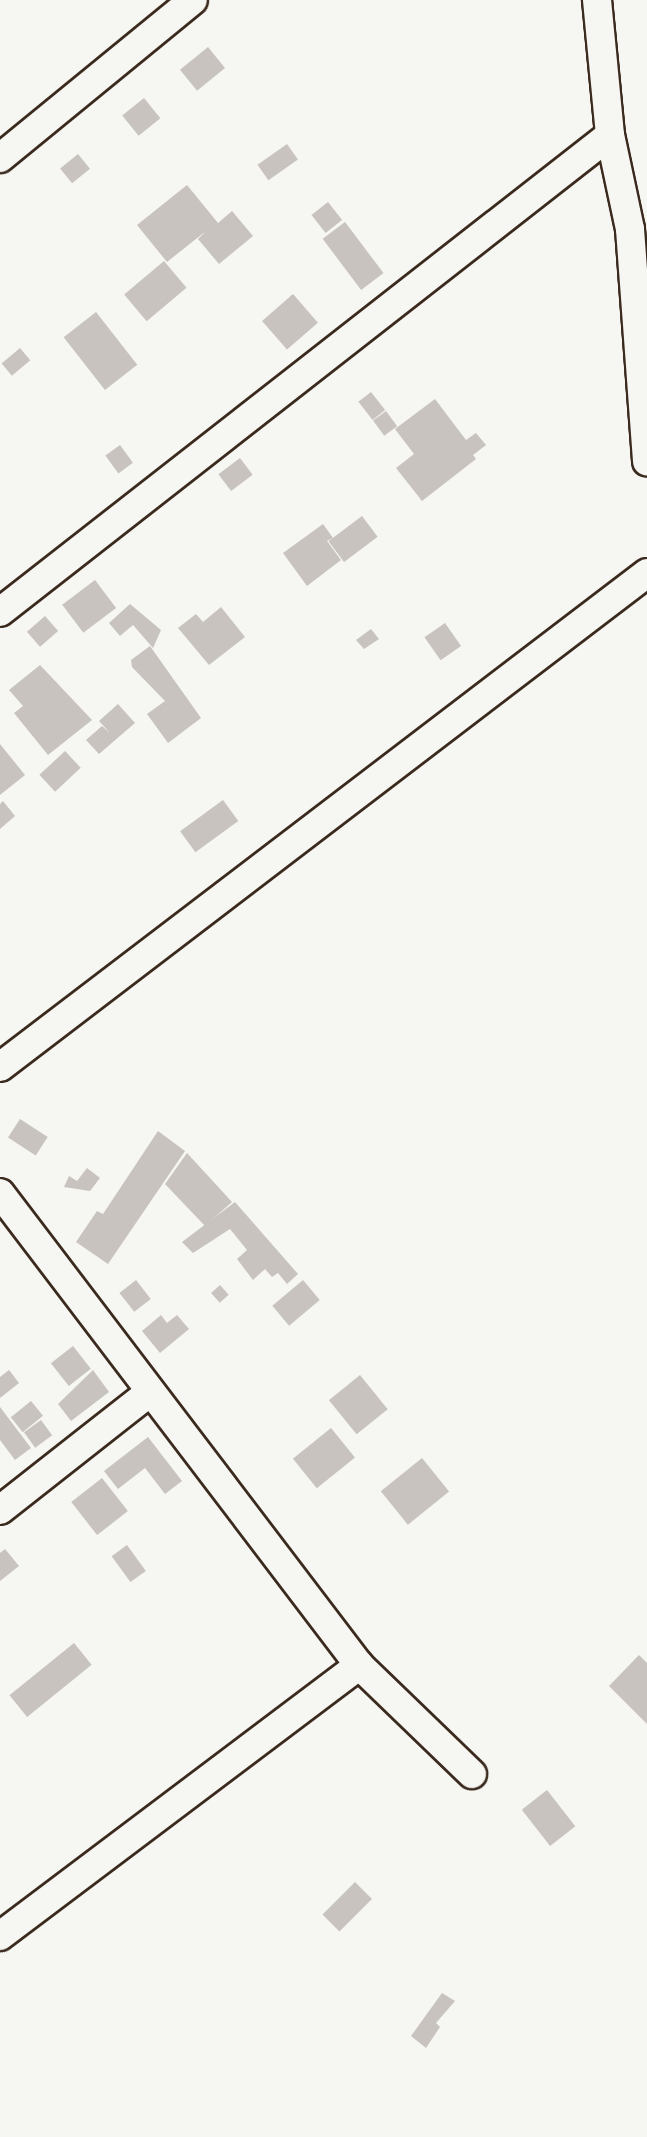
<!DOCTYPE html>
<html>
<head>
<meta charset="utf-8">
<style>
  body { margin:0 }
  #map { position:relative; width:647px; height:2137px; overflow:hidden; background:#f6f6f2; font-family:Pangolin,sans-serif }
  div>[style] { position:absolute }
  .building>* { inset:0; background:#c8c3be; transform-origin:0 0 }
  .roads { filter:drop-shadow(2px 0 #3b2a1e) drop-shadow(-2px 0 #3b2a1e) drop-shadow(0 2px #3b2a1e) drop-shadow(0 -2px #3b2a1e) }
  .street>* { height:28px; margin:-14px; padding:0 14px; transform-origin:14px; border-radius:14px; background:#f6f6f2 }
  span { translate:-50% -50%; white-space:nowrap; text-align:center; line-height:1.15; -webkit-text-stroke:6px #f6f6f2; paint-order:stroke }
</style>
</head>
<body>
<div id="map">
  <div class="building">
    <i style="left:208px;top:47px;width:27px;height:36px;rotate:51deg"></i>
    <i style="left:144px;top:98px;width:26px;height:28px;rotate:51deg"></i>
    <i style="left:287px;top:144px;width:19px;height:36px;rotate:55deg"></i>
    <i style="left:78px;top:154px;width:19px;height:23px;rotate:51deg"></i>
    <i style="clip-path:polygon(187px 185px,218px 223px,232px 211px,253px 236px,219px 264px,198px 239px,206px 231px,167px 262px,137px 225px)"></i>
    <i style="left:328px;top:202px;width:23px;height:21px;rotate:52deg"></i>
    <i style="left:345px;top:222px;width:64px;height:28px;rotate:53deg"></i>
    <i style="left:164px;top:261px;width:35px;height:52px;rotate:50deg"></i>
    <i style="left:293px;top:294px;width:38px;height:41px;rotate:49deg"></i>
    <i style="left:96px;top:312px;width:67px;height:41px;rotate:52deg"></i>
    <i style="left:20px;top:348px;width:16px;height:24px;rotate:50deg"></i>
    <i style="left:371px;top:392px;width:23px;height:16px;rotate:52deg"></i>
    <i style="clip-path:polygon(435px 399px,466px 440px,476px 433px,486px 445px,473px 455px,476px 459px,422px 501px,396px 468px,414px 454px,395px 429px)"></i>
    <i style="left:386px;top:411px;width:19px;height:16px;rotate:54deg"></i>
    <i style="left:120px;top:445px;width:22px;height:18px;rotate:54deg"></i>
    <i style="left:240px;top:458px;width:21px;height:27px;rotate:53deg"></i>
    <i style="left:362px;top:516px;width:26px;height:42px;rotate:53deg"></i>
    <i style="clip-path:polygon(323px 524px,333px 538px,327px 541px,341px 560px,307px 586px,283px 553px)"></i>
    <i style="left:95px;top:580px;width:35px;height:41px;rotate:53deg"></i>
    <i style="clip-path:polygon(130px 604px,161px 630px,153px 648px,133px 625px,120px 636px,109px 623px)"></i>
    <i style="clip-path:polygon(221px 607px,245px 637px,209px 665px,178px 628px,196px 614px,203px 622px)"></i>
    <i style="left:45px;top:616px;width:20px;height:24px;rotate:49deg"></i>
    <i style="left:445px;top:623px;width:28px;height:25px;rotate:55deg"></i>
    <i style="clip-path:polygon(371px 629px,379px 639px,364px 649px,356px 640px)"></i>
    <i style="clip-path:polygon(150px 646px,201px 718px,168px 743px,147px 714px,165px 701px,132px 667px,131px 660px)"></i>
    <i style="clip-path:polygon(40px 665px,92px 720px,48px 755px,14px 713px,23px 706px,9px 690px)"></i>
    <i style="clip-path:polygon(118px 704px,135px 723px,99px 754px,86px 740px,102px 726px,110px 733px,99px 721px)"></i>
    <i style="clip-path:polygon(0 744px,25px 775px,0 795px)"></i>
    <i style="left:65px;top:751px;width:23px;height:35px;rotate:47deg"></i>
    <i style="left:223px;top:800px;width:26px;height:53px;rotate:54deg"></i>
    <i style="clip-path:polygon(3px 801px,15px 816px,0 829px,0 804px)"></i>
    <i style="left:20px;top:1119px;width:33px;height:22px;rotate:33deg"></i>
    <i style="clip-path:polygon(158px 1131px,185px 1151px,108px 1264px,76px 1242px,97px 1211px,103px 1214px)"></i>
    <i style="clip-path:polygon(187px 1153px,232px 1202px,205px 1226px,165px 1184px)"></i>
    <i style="clip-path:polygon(87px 1168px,100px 1178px,90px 1191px,64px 1187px,69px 1176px,77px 1181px)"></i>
    <i style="clip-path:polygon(235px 1202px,298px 1274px,287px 1284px,278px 1273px,272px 1277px,265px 1269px,253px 1280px,237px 1259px,247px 1250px,230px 1229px,193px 1253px,182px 1242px)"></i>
    <i style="left:136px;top:1280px;width:24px;height:21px;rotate:52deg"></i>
    <i style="left:303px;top:1280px;width:26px;height:40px;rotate:50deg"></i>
    <i style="left:220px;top:1285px;width:13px;height:12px;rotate:48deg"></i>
    <i style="clip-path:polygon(161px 1315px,167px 1323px,177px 1315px,189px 1329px,160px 1353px,142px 1331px)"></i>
    <i style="left:73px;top:1346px;width:29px;height:28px;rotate:52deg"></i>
    <i style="clip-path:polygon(9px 1370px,19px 1383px,0 1398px,0 1377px)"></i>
    <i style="clip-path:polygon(93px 1370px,109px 1392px,71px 1421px,58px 1404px)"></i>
    <i style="left:360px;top:1375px;width:44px;height:40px;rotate:51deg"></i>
    <i style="left:31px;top:1401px;width:19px;height:26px;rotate:51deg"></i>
    <i style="clip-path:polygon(0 1407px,31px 1448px,15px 1460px,0 1440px)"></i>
    <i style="left:41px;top:1420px;width:19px;height:21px;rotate:54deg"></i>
    <i style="left:331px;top:1428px;width:38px;height:49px;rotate:51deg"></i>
    <i style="clip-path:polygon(148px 1437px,182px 1481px,165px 1494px,145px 1468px,118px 1489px,104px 1471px)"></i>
    <i style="left:422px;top:1458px;width:43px;height:53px;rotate:51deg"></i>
    <i style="left:102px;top:1478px;width:42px;height:39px;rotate:52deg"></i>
    <i style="left:127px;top:1545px;width:32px;height:19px;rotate:54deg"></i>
    <i style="clip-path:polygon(5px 1549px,19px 1566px,0 1581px,0 1553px)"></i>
    <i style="left:74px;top:1643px;width:28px;height:83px;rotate:51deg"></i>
    <i style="clip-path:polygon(639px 1655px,647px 1663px,647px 1724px,609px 1686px)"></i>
    <i style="left:547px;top:1790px;width:46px;height:32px;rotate:52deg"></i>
    <i style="left:355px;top:1882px;width:24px;height:46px;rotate:45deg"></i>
    <i style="clip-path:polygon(442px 1993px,455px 2001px,436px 2023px,440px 2027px,426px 2048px,411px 2036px)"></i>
  </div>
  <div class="roads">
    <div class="street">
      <i style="left:610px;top:135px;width:96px;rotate:78deg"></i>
      <i style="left:630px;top:229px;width:233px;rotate:85.8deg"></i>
      <i style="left:0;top:158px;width:249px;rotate:-39.3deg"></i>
      <i style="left:0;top:612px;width:774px;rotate:-38.02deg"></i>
      <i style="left:610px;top:135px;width:136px;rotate:-95.5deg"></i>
      <i style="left:0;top:1067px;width:814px;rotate:-37.36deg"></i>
      <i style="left:0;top:1193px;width:593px;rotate:52.74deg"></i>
      <i style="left:359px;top:1665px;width:157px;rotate:44deg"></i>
      <i style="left:0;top:1510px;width:191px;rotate:-38.2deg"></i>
      <i style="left:0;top:1936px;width:450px;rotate:-37deg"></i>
    </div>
  </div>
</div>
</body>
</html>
